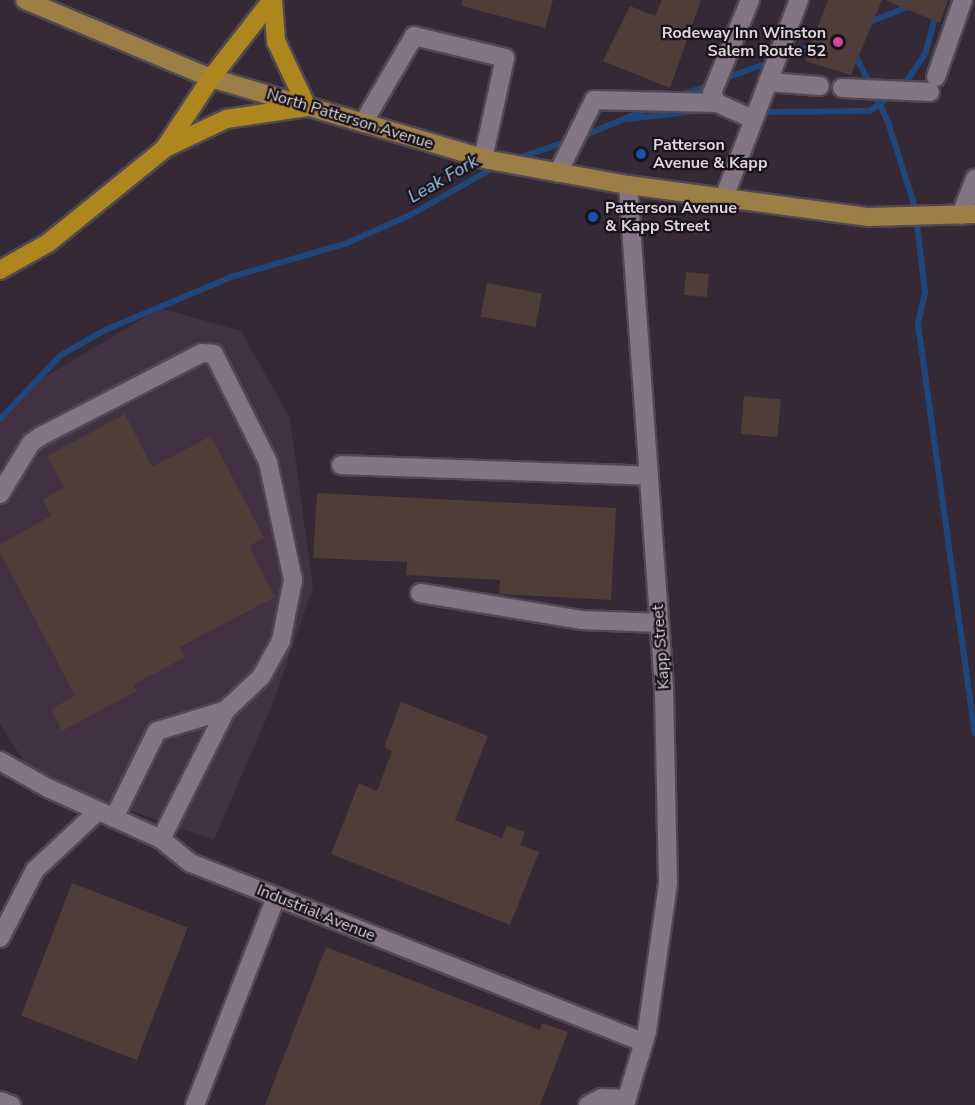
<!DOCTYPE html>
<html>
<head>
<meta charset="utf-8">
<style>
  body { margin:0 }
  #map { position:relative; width:975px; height:1105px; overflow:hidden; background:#342934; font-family:"Nunito Sans",sans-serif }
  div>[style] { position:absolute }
  .built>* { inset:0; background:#413141 }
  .stream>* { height:6px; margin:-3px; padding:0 3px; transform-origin:3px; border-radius:3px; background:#1f477c }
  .building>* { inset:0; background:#4f3d3a; transform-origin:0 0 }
  .roads { filter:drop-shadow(2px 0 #514852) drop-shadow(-2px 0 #514852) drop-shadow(0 2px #514852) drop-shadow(0 -2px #514852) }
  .minor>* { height:18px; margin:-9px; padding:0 9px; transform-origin:9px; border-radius:9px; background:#837583 }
  .major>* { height:18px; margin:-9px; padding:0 9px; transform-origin:9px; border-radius:9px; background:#9c7f46 }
  .highway>* { height:18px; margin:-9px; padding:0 9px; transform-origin:9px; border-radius:9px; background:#ad861d }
  .dots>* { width:16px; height:16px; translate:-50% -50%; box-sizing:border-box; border:3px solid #181319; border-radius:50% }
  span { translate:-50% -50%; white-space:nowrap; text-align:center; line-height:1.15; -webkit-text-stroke:4.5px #181319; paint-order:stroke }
  .poi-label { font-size:16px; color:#dcd5dc; font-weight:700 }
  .right { translate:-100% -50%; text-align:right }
  .left { translate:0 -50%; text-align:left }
  .street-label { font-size:16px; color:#dcd5dc }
  .water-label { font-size:18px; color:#a3c6f6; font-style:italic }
</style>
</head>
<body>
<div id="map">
  <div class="built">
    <i style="clip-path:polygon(160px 308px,241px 331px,290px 418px,313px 587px,274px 701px,214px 840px,33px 776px,0 724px,0 419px,43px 378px)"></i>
  </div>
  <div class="stream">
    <i style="left:867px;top:23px;width:62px;rotate:-21.6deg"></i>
    <i style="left:855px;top:54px;width:76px;rotate:64.1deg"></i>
    <i style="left:888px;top:122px;width:89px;rotate:72.4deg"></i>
    <i style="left:915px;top:207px;width:86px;rotate:83.3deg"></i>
    <i style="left:925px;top:292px;width:33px;rotate:102deg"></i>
    <i style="left:918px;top:324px;width:413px;rotate:82.1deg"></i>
    <i style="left:782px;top:59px;width:37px;rotate:-24deg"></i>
    <i style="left:722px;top:79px;width:53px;rotate:-18.8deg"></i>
    <i style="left:902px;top:88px;width:41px;rotate:-55.9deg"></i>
    <i style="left:925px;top:54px;width:56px;rotate:-74.5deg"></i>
    <i style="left:680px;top:95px;width:32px;rotate:-18deg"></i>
    <i style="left:760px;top:112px;width:110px;rotate:-0.5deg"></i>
    <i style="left:870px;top:111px;width:29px;rotate:-35deg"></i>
    <i style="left:629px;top:119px;width:67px;rotate:-6.8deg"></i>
    <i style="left:581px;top:137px;width:77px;rotate:-22.9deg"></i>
    <i style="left:516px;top:159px;width:58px;rotate:-19.1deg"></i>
    <i style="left:0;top:419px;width:88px;rotate:-46.4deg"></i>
    <i style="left:61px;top:355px;width:51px;rotate:-29.6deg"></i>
    <i style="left:105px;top:330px;width:137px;rotate:-22.8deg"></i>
    <i style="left:231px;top:277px;width:121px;rotate:-16.3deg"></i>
    <i style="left:347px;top:243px;width:69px;rotate:-24deg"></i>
    <i style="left:410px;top:215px;width:98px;rotate:-29.5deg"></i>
  </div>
  <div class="building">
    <i style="clip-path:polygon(462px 0,553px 0,545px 28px,462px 6px)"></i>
    <i style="clip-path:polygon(662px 0,701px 0,670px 88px,603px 61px,630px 6px,655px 16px)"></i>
    <i style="clip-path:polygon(828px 0,882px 0,851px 75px,805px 61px)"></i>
    <i style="clip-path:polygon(885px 0,948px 0,940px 23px)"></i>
    <i style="left:686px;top:272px;width:23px;height:23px;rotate:5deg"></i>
    <i style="left:487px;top:283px;width:56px;height:34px;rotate:11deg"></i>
    <i style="left:744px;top:396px;width:37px;height:38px;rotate:5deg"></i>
    <i style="clip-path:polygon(125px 414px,152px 467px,211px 436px,264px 538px,249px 546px,275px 597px,180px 647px,185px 657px,133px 685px,137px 691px,62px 731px,51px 709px,75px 696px,0 552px,0 544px,51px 516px,43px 499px,64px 488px,47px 456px)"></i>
    <i style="clip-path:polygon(317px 493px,616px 508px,611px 600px,499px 594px,500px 580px,406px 575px,407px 562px,313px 558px)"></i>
    <i style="clip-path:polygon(401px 702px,488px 736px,455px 820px,502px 838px,507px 826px,525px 832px,520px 845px,539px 852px,510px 925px,331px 854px,359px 783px,377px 791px,392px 751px,384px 747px)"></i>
    <i style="left:72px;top:883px;width:124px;height:142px;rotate:21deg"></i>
    <i style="clip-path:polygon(326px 947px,540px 1030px,542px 1023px,568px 1032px,540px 1105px,265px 1105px)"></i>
  </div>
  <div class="roads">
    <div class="minor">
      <i style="left:750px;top:0;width:100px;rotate:112.2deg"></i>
      <i style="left:712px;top:93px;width:11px;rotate:63deg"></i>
      <i style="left:717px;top:103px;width:39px;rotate:24deg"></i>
      <i style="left:936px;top:77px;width:82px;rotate:-70.7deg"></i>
      <i style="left:768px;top:82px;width:88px;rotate:-69.3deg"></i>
      <i style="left:842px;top:88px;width:88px;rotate:2.6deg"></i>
      <i style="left:363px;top:123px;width:101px;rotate:-59.6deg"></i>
      <i style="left:414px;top:36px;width:94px;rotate:13.6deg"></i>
      <i style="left:505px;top:58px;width:103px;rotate:102.3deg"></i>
      <i style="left:558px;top:173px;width:81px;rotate:-63.7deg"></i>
      <i style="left:594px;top:100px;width:123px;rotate:1.4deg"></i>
      <i style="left:724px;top:198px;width:124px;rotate:-69.2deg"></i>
      <i style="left:768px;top:82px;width:52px;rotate:4.4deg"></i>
      <i style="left:961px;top:215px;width:39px;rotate:-69deg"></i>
      <i style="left:341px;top:465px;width:308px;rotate:2deg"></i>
      <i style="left:0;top:494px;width:60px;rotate:-58.7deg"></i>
      <i style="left:31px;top:443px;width:12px;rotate:-35deg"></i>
      <i style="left:41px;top:436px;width:181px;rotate:-27.3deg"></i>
      <i style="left:202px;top:353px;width:12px;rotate:5deg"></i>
      <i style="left:214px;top:354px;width:121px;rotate:63.4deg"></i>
      <i style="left:268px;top:462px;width:121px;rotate:78deg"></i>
      <i style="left:293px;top:580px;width:62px;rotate:101.1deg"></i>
      <i style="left:281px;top:641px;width:41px;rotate:119.1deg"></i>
      <i style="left:261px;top:677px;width:48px;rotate:136.7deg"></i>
      <i style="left:420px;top:593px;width:163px;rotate:9.5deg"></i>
      <i style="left:581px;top:620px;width:78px;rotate:2.2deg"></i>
      <i style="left:0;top:761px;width:55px;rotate:29.4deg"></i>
      <i style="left:48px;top:788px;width:124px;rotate:24.3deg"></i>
      <i style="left:161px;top:839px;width:38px;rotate:39deg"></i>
      <i style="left:191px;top:863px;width:487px;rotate:21.6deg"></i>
      <i style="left:114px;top:818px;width:97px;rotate:-63.7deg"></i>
      <i style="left:157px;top:731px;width:72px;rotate:-16.9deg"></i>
      <i style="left:226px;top:710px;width:144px;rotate:116.7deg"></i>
      <i style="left:0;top:938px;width:76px;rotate:-62.8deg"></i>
      <i style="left:35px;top:870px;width:86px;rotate:-43.1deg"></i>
      <i style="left:0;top:1101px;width:12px;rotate:20deg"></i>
      <i style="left:195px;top:1105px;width:223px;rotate:-68.7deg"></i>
      <i style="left:588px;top:1105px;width:16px;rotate:-27deg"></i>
      <i style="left:602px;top:1098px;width:25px;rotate:2deg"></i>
      <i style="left:625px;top:1105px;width:77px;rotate:-73.4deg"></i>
      <i style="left:647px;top:1031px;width:149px;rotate:-81.9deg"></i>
      <i style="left:668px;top:883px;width:195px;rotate:-91.2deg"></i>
      <i style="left:664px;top:688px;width:504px;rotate:-94.09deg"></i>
    </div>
    <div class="major">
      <i style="left:25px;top:0;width:202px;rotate:22.8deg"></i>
      <i style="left:211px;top:78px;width:290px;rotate:16.4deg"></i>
      <i style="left:489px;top:160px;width:141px;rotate:10.2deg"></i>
      <i style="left:628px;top:185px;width:243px;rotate:7.6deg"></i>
      <i style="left:869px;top:217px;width:106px;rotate:-1.6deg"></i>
    </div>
    <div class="highway">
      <i style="left:165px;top:148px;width:68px;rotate:-25.4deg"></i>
      <i style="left:226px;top:119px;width:82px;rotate:-8.4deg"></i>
      <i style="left:307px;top:107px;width:73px;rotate:-115.2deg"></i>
      <i style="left:276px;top:41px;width:41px;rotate:-94.2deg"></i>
      <i style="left:0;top:270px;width:55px;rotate:-29.4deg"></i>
      <i style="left:48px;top:243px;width:149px;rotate:-39deg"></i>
      <i style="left:164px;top:149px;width:85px;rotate:-56.5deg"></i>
      <i style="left:211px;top:78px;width:99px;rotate:-52deg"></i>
    </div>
  </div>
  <div class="dots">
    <i style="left:838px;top:42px;background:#d1479c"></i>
    <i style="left:641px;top:154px;background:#1a4fb4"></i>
    <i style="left:593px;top:217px;background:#1a4fb4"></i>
  </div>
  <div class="poi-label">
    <span class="right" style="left:826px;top:42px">Rodeway Inn Winston<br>Salem Route 52</span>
    <span class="left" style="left:653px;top:154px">Patterson<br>Avenue &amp; Kapp</span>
    <span class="left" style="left:605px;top:217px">Patterson Avenue<br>&amp; Kapp Street</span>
  </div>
  <div class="street-label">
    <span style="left:350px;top:119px;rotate:17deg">North Patterson Avenue</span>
    <span style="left:661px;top:647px;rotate:-94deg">Kapp Street</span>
    <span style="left:316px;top:913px;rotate:22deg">Industrial Avenue</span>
  </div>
  <div class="water-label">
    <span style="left:443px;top:179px;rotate:-30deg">Leak Fork</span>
  </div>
</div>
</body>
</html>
